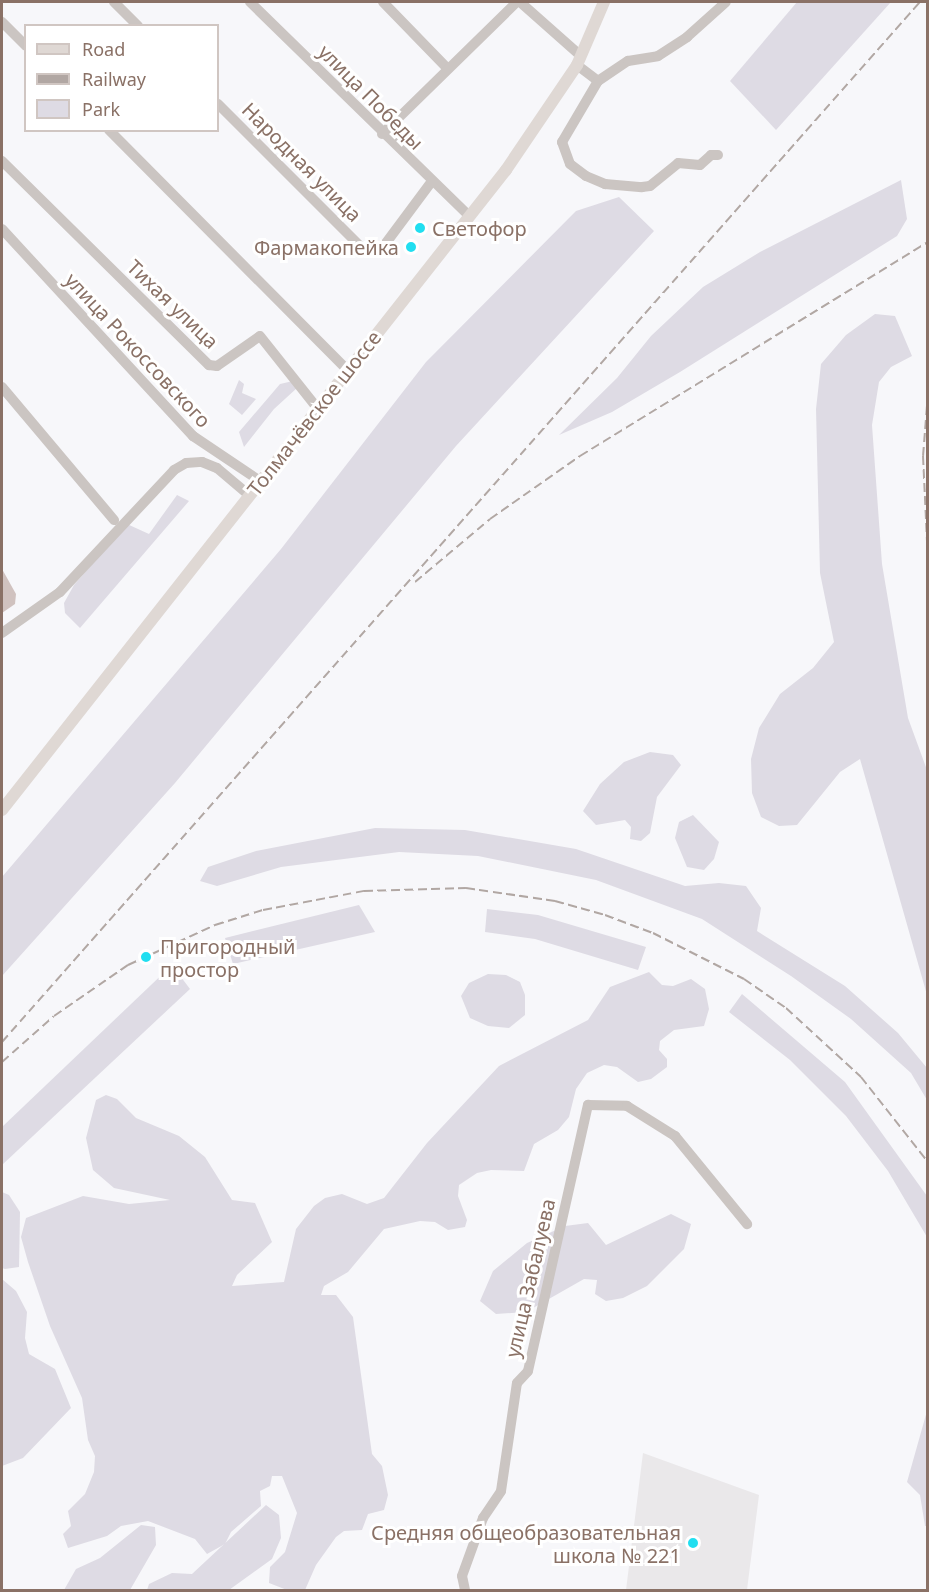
<!DOCTYPE html>
<html>
<head>
<meta charset="utf-8">
<style>
  body { margin:0 }
  #map { position:relative; width:929px; height:1592px; overflow:hidden; background:#f7f7fa; font-family:"Noto Sans",sans-serif }
  div>[style] { position:absolute }
  .built>* { inset:0; background:#eae8ea }
  .green>* { inset:0; background:#dedbe4 }
  .water>* { inset:0; background:#d0c2bf }
  .minor>* { height:10px; margin:-5px; padding:0 5px; transform-origin:5px; border-radius:5px; background:#cbc5c2 }
  .major>* { height:12px; margin:-6px; padding:0 6px; transform-origin:6px; border-radius:6px; background:#dfd8d4 }
  .rail>* { height:2px; margin-top:-1px; transform-origin:0; background:repeating-linear-gradient(90deg,#b1a7a3 0 9px,transparent 0 13.5px) }
  .dots>* { width:16px; height:16px; translate:-50% -50%; box-sizing:border-box; border:3px solid #fff; border-radius:50% }
  span { translate:-50% -50%; white-space:nowrap; text-align:center; line-height:1.15; -webkit-text-stroke:6px #fff; paint-order:stroke }
  .street-label { font-size:20px; color:#8a7166 }
  .poi-label { font-size:20px; color:#8a7166 }
  .left { translate:0 -50%; text-align:left }
  .right { translate:-100% -50%; text-align:right }
  .frame { position:absolute; inset:0; border:3px solid #8a7166; pointer-events:none }
  .legend { position:absolute; left:24px; top:24px; width:195px; height:108px; box-sizing:border-box; background:#fff; border:2px solid #d0c6c2; margin:0; padding:8px 10px; list-style:none; font-size:18px; color:#8a7166 }
  .legend li { display:flex; align-items:center; gap:12px; height:30px }
  .legend b { width:30px; border:2px solid #d0c6c2 }
</style>
</head>
<body>
<div id="map">
  <div class="built">
    <i style="clip-path:polygon(643px 1453px,759px 1495px,747px 1590px,626px 1590px)"></i>
  </div>
  <div class="green">
    <i style="clip-path:polygon(797px 2px,891px 2px,776px 130px,730px 81px)"></i>
    <i style="clip-path:polygon(901px 180px,907px 219px,897px 236px,680px 372px,612px 412px,559px 435px,617px 378px,651px 336px,703px 287px,760px 252px)"></i>
    <i style="clip-path:polygon(619px 197px,654px 231px,456px 446px,175px 783px,2px 976px,2px 877px,281px 549px,426px 362px,576px 211px)"></i>
    <i style="clip-path:polygon(875px 314px,895px 316px,912px 356px,891px 367px,879px 382px,872px 425px,882px 564px,908px 718px,927px 770px,927px 995px,860px 759px,840px 772px,797px 825px,779px 826px,761px 817px,752px 793px,751px 759px,759px 728px,780px 694px,813px 668px,834px 642px,820px 573px,816px 409px,821px 364px,846px 335px)"></i>
    <i style="clip-path:polygon(239px 380px,244px 384px,242px 393px,256px 399px,242px 415px,229px 404px)"></i>
    <i style="clip-path:polygon(293px 381px,297px 388px,274px 409px,244px 447px,239px 432px,280px 384px)"></i>
    <i style="clip-path:polygon(177px 495px,189px 501px,80px 628px,65px 613px,64px 603px,74px 585px,127px 524px,149px 534px)"></i>
    <i style="clip-path:polygon(650px 752px,673px 755px,681px 765px,657px 797px,650px 833px,641px 841px,630px 839px,631px 827px,625px 820px,596px 825px,583px 811px,600px 784px,624px 762px)"></i>
    <i style="clip-path:polygon(693px 815px,719px 842px,714px 859px,704px 870px,687px 867px,675px 838px,679px 822px)"></i>
    <i style="clip-path:polygon(375px 828px,465px 830px,576px 849px,685px 886px,719px 883px,746px 886px,761px 908px,757px 931px,845px 986px,898px 1033px,927px 1068px,927px 1100px,911px 1073px,851px 1019px,791px 976px,702px 919px,596px 880px,478px 856px,399px 852px,281px 867px,217px 886px,200px 881px,208px 867px,256px 851px)"></i>
    <i style="clip-path:polygon(359px 905px,375px 932px,233px 964px,225px 938px)"></i>
    <i style="clip-path:polygon(487px 909px,538px 915px,646px 947px,638px 970px,535px 939px,485px 932px)"></i>
    <i style="clip-path:polygon(172px 965px,190px 989px,2px 1165px,2px 1127px)"></i>
    <i style="clip-path:polygon(649px 972px,662px 985px,673px 986px,691px 979px,705px 989px,709px 1009px,704px 1026px,674px 1030px,660px 1041px,659px 1050px,667px 1059px,667px 1067px,651px 1079px,638px 1082px,617px 1067px,604px 1065px,587px 1073px,576px 1089px,569px 1117px,558px 1130px,534px 1144px,524px 1171px,491px 1170px,477px 1173px,459px 1185px,458px 1196px,467px 1220px,465px 1227px,448px 1230px,435px 1222px,420px 1221px,384px 1229px,348px 1272px,324px 1286px,321px 1295px,336px 1295px,353px 1317px,372px 1454px,382px 1466px,388px 1495px,384px 1510px,368px 1514px,362px 1530px,344px 1531px,336px 1537px,316px 1565px,305px 1590px,287px 1590px,269px 1583px,270px 1567px,285px 1552px,297px 1513px,282px 1476px,272px 1476px,270px 1486px,260px 1491px,261px 1506px,231px 1532px,225px 1544px,207px 1554px,195px 1539px,148px 1521px,121px 1526px,107px 1536px,68px 1548px,63px 1534px,71px 1526px,68px 1511px,85px 1494px,94px 1472px,95px 1456px,88px 1440px,82px 1398px,50px 1326px,28px 1262px,21px 1237px,26px 1218px,83px 1196px,129px 1204px,170px 1200px,114px 1188px,93px 1170px,86px 1138px,96px 1100px,106px 1095px,117px 1099px,136px 1118px,179px 1136px,205px 1157px,232px 1200px,255px 1203px,272px 1242px,237px 1275px,232px 1286px,284px 1282px,296px 1229px,314px 1206px,325px 1198px,342px 1194px,367px 1204px,384px 1198px,427px 1143px,499px 1066px,588px 1020px,610px 987px)"></i>
    <i style="clip-path:polygon(488px 974px,506px 975px,520px 982px,525px 995px,525px 1015px,509px 1028px,488px 1026px,470px 1018px,461px 996px,469px 983px)"></i>
    <i style="clip-path:polygon(742px 994px,845px 1082px,927px 1196px,927px 1237px,888px 1171px,846px 1116px,790px 1060px,729px 1012px)"></i>
    <i style="clip-path:polygon(2px 1192px,9px 1195px,20px 1212px,19px 1267px,5px 1269px,2px 1268px)"></i>
    <i style="clip-path:polygon(671px 1214px,691px 1224px,684px 1249px,647px 1286px,623px 1298px,606px 1301px,595px 1294px,597px 1280px,584px 1279px,526px 1312px,496px 1314px,480px 1301px,493px 1271px,527px 1243px,565px 1226px,588px 1223px,606px 1245px)"></i>
    <i style="clip-path:polygon(2px 1279px,16px 1291px,27px 1312px,25px 1338px,29px 1354px,55px 1369px,71px 1408px,23px 1458px,2px 1466px)"></i>
    <i style="clip-path:polygon(927px 1411px,928px 1526px,925px 1526px,920px 1495px,907px 1482px)"></i>
    <i style="clip-path:polygon(266px 1505px,279px 1515px,281px 1538px,272px 1559px,229px 1590px,147px 1590px,149px 1584px,172px 1573px,192px 1574px)"></i>
    <i style="clip-path:polygon(141px 1525px,155px 1527px,156px 1545px,130px 1590px,64px 1590px,76px 1569px,100px 1558px)"></i>
  </div>
  <div class="water">
    <i style="clip-path:polygon(2px 569px,16px 594px,15px 604px,2px 613px)"></i>
  </div>
  <div class="minor">
    <i style="left:114px;top:2px;width:34px;rotate:45deg"></i>
    <i style="left:250px;top:2px;width:306px;rotate:44.3deg"></i>
    <i style="left:383px;top:2px;width:92px;rotate:45.9deg"></i>
    <i style="left:520px;top:2px;width:81px;rotate:41.5deg"></i>
    <i style="left:2px;top:22px;width:34px;rotate:45deg"></i>
    <i style="left:577px;top:65px;width:26px;rotate:37deg"></i>
    <i style="left:598px;top:81px;width:36px;rotate:-34deg"></i>
    <i style="left:628px;top:61px;width:30px;rotate:-9deg"></i>
    <i style="left:658px;top:56px;width:35px;rotate:-33deg"></i>
    <i style="left:687px;top:37px;width:52px;rotate:-41.9deg"></i>
    <i style="left:598px;top:81px;width:71px;rotate:120.5deg"></i>
    <i style="left:562px;top:142px;width:23px;rotate:70deg"></i>
    <i style="left:570px;top:164px;width:20px;rotate:37deg"></i>
    <i style="left:586px;top:176px;width:21px;rotate:23deg"></i>
    <i style="left:605px;top:184px;width:37px;rotate:5deg"></i>
    <i style="left:642px;top:187px;width:8px;rotate:-7deg"></i>
    <i style="left:650px;top:186px;width:36px;rotate:-39deg"></i>
    <i style="left:678px;top:163px;width:22px;rotate:5deg"></i>
    <i style="left:700px;top:165px;width:15px;rotate:-42deg"></i>
    <i style="left:711px;top:155px;width:7px"></i>
    <i style="left:218px;top:104px;width:204px;rotate:45deg"></i>
    <i style="left:362px;top:248px;width:11px;rotate:22deg"></i>
    <i style="left:372px;top:252px;width:8px;rotate:-7deg"></i>
    <i style="left:380px;top:251px;width:87px;rotate:-53.4deg"></i>
    <i style="left:109px;top:130px;width:339px;rotate:45.2deg"></i>
    <i style="left:382px;top:134px;width:189px;rotate:-44.4deg"></i>
    <i style="left:2px;top:161px;width:291px;rotate:44.6deg"></i>
    <i style="left:209px;top:365px;width:8px;rotate:7deg"></i>
    <i style="left:217px;top:366px;width:52px;rotate:-34.9deg"></i>
    <i style="left:260px;top:336px;width:93px;rotate:51.5deg"></i>
    <i style="left:2px;top:229px;width:282px;rotate:47.3deg"></i>
    <i style="left:193px;top:436px;width:81px;rotate:33.9deg"></i>
    <i style="left:2px;top:387px;width:174px;rotate:49.9deg"></i>
    <i style="left:2px;top:633px;width:71px;rotate:-35.3deg"></i>
    <i style="left:60px;top:592px;width:167px;rotate:-46.9deg"></i>
    <i style="left:174px;top:470px;width:14px;rotate:-30deg"></i>
    <i style="left:186px;top:463px;width:16px;rotate:-4deg"></i>
    <i style="left:202px;top:462px;width:16px;rotate:22deg"></i>
    <i style="left:217px;top:468px;width:42px;rotate:40.2deg"></i>
    <i style="left:465px;top:1590px;width:14px;rotate:-102deg"></i>
    <i style="left:462px;top:1576px;width:62px;rotate:-70.1deg"></i>
    <i style="left:483px;top:1518px;width:32px;rotate:-56deg"></i>
    <i style="left:501px;top:1491px;width:109px;rotate:-81.6deg"></i>
    <i style="left:517px;top:1383px;width:16px;rotate:-47deg"></i>
    <i style="left:528px;top:1371px;width:273px;rotate:-77.3deg"></i>
    <i style="left:588px;top:1105px;width:39px;rotate:1deg"></i>
    <i style="left:627px;top:1106px;width:57px;rotate:32deg"></i>
    <i style="left:675px;top:1136px;width:114px;rotate:50.7deg"></i>
  </div>
  <div class="major">
    <i style="left:2px;top:810px;width:815px;rotate:-51.78deg"></i>
    <i style="left:506px;top:170px;width:127px;rotate:-55.9deg"></i>
    <i style="left:577px;top:65px;width:69px;rotate:-66.8deg"></i>
  </div>
  <div class="rail">
    <i style="left:928px;top:393px;width:63px;rotate:94.5deg"></i>
    <i style="left:923px;top:456px;width:106px;rotate:87.3deg"></i>
    <i style="left:415px;top:582px;width:98px;rotate:-40deg"></i>
    <i style="left:490px;top:519px;width:110px;rotate:-35deg"></i>
    <i style="left:580px;top:456px;width:409px;rotate:-31.6deg"></i>
    <i style="left:2px;top:1042px;width:1387px;rotate:-48.57deg"></i>
    <i style="left:2px;top:1062px;width:69px;rotate:-41.5deg"></i>
    <i style="left:54px;top:1016px;width:90px;rotate:-34.6deg"></i>
    <i style="left:128px;top:965px;width:96px;rotate:-24.7deg"></i>
    <i style="left:215px;top:925px;width:50px;rotate:-17.4deg"></i>
    <i style="left:263px;top:910px;width:103px;rotate:-10.7deg"></i>
    <i style="left:364px;top:891px;width:102px;rotate:-1.7deg"></i>
    <i style="left:466px;top:888px;width:90px;rotate:8.3deg"></i>
    <i style="left:555px;top:901px;width:52px;rotate:15.6deg"></i>
    <i style="left:605px;top:915px;width:51px;rotate:20.6deg"></i>
    <i style="left:653px;top:933px;width:102px;rotate:26.8deg"></i>
    <i style="left:744px;top:979px;width:51px;rotate:34.6deg"></i>
    <i style="left:786px;top:1008px;width:102px;rotate:42.6deg"></i>
    <i style="left:861px;top:1077px;width:108px;rotate:51.8deg"></i>
  </div>
  <div class="dots">
    <i style="left:420px;top:228px;background:#21def0"></i>
    <i style="left:411px;top:247px;background:#21def0"></i>
    <i style="left:146px;top:957px;background:#21def0"></i>
    <i style="left:693px;top:1543px;background:#21def0"></i>
  </div>
  <div class="street-label">
    <span style="left:371px;top:97px;rotate:45deg">улица Победы</span>
    <span style="left:302px;top:162px;rotate:45deg">Народная улица</span>
    <span style="left:173px;top:304px;rotate:44deg">Тихая улица</span>
    <span style="left:138px;top:350px;rotate:47deg">улица Рокоссовского</span>
    <span style="left:314px;top:413px;rotate:-52deg">Толмачёвское шоссе</span>
    <span style="left:530px;top:1278px;rotate:-77deg">улица Забалуева</span>
  </div>
  <div class="poi-label">
    <span class="left" style="left:432px;top:228px">Светофор</span>
    <span class="right" style="left:399px;top:247px">Фармакопейка</span>
    <span class="left" style="left:160px;top:958px">Пригородный<br>простор</span>
    <span class="right" style="left:681px;top:1544px">Средняя общеобразовательная<br>школа № 221</span>
  </div>
  <div class="frame"></div>
  <ul class="legend">
  <li><b style="height:8px;background:#dfd8d4"></b>Road</li>
  <li><b style="height:8px;background:#b1a7a3"></b>Railway</li>
  <li><b style="height:16px;background:#dedbe4"></b>Park</li>
  </ul>
</div>
</body>
</html>
